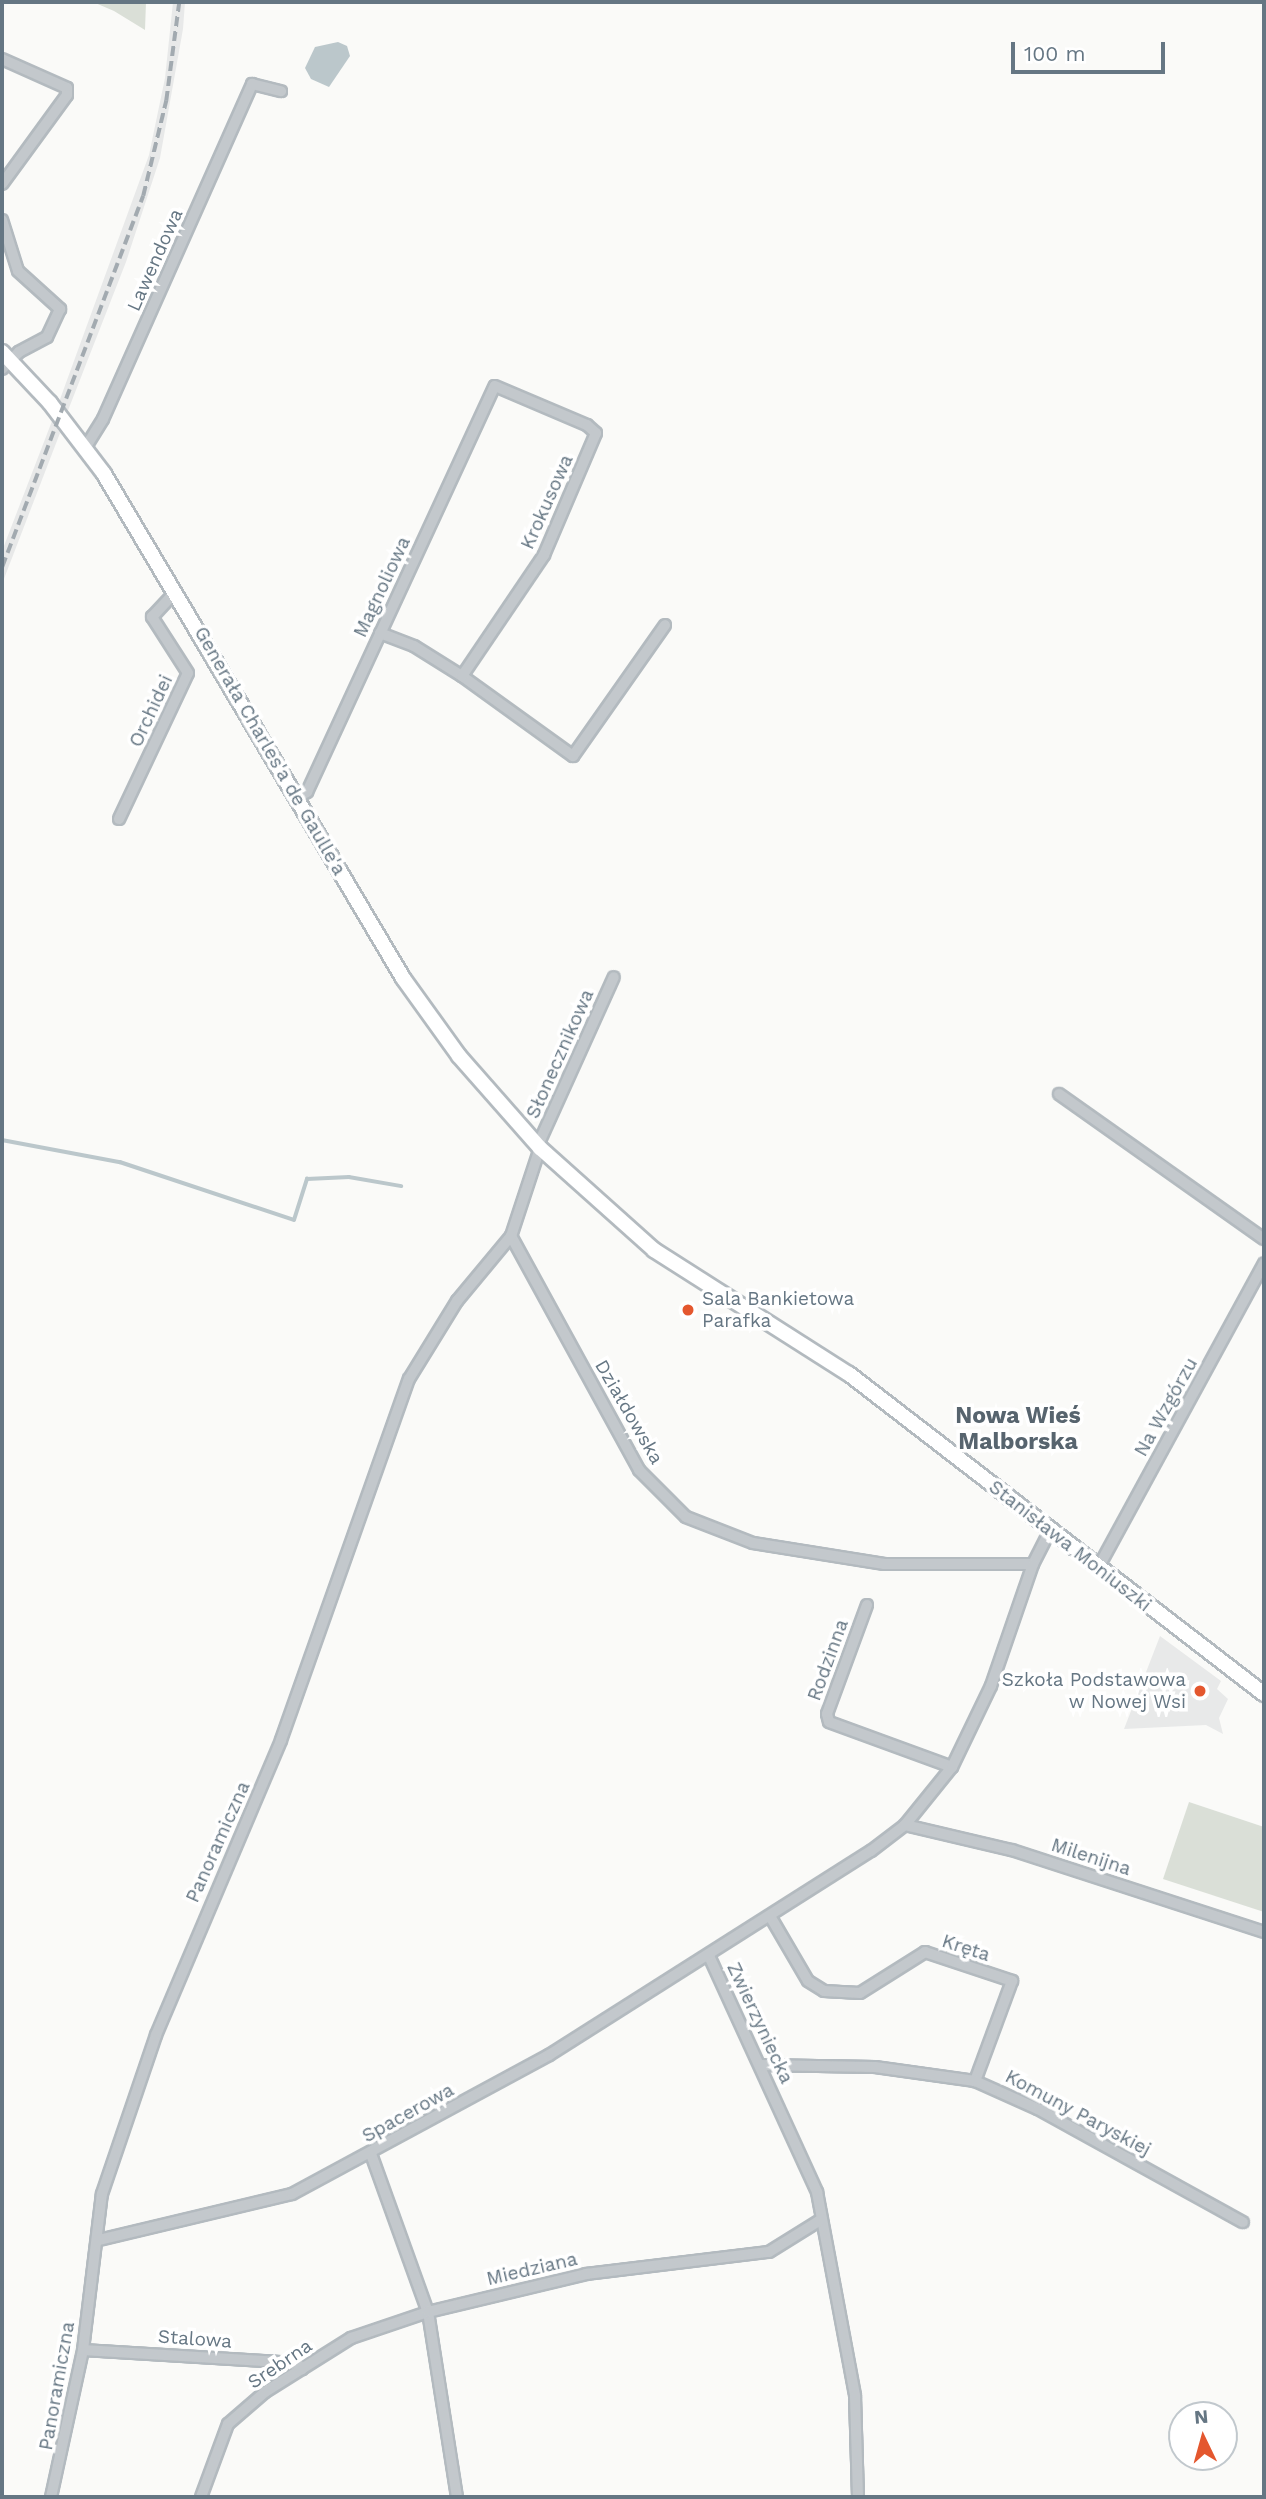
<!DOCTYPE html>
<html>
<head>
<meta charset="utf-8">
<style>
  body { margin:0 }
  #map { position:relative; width:1266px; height:2499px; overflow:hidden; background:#fafaf8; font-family:"Work Sans",sans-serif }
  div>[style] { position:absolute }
  .built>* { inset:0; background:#e8e9e9 }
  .green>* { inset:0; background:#dadfd7 }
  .water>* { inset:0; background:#bbc7cb }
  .stream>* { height:3.5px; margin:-1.75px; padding:0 1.75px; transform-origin:1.75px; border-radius:1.75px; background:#bbc7cb }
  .roads { filter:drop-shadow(2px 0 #b3babf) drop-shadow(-2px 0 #b3babf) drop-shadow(0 2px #b3babf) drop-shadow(0 -2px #b3babf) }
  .street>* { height:10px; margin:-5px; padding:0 5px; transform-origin:5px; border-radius:5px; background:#c3c8cc }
  .secondary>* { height:14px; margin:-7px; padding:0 7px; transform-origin:7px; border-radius:7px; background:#fff }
  .rail>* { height:3.5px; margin-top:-1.75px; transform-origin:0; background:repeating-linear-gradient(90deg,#a2aab0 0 10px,transparent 0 15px) }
  .dots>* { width:19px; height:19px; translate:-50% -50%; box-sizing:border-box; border:4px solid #fff; border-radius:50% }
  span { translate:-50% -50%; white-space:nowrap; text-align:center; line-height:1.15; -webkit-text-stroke:7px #fff; paint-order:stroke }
  .street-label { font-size:19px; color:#657683 }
  .poi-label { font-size:19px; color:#657683 }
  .left { translate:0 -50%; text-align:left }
  .right { translate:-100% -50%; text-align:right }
  .quarter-label { font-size:23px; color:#57646e; font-weight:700 }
  .frame { position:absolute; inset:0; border:4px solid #657683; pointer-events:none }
  .north { position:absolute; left:1168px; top:2401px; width:70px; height:70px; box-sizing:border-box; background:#fff; border:2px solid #c1c8cd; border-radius:50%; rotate:355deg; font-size:19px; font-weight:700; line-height:28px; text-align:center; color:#657683 }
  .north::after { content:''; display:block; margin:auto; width:24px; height:32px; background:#e4572e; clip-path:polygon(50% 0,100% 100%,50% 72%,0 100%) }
  .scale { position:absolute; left:1011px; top:42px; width:154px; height:32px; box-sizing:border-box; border:4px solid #657683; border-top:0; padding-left:9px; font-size:21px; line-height:24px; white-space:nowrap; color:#657683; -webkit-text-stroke:5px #fff; paint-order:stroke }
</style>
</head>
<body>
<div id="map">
  <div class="built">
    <i style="clip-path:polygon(173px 2px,185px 2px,183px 29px,160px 158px,126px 262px,67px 413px,59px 402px,149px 155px,165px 78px)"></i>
    <i style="clip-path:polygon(52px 421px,60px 433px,2px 584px,2px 551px)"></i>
    <i style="clip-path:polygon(1160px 1636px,1221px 1681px,1217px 1689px,1228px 1699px,1219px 1718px,1223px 1734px,1206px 1725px,1124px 1729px)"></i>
  </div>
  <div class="green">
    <i style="clip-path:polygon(93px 2px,146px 2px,145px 30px,114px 11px)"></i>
    <i style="clip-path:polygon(1189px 1802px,1264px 1827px,1264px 1912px,1163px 1879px)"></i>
  </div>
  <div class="water">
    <i style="clip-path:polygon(338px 42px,347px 46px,350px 56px,329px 87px,311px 79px,305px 68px,315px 47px)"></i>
  </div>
  <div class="stream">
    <i style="left:2px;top:1140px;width:120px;rotate:10.6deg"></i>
    <i style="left:120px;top:1162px;width:183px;rotate:18.4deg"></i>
    <i style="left:294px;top:1220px;width:43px;rotate:-72.4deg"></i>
    <i style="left:307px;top:1179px;width:42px;rotate:-2.7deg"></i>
    <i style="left:349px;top:1177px;width:53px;rotate:9.8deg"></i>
  </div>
  <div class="roads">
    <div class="street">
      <i style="left:2px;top:59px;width:71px;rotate:24deg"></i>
      <i style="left:67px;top:88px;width:7px;rotate:90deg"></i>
      <i style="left:67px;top:95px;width:110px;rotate:126.1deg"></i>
      <i style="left:2px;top:220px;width:53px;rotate:72.6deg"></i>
      <i style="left:18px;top:271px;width:57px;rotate:42.1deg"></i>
      <i style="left:60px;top:309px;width:31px;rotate:115deg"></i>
      <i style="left:47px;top:337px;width:32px;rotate:152deg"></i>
      <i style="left:19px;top:352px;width:24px;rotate:135deg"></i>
      <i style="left:85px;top:448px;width:34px;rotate:-58deg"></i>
      <i style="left:103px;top:419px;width:367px;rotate:-66deg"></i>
      <i style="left:252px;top:84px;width:30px;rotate:14deg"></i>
      <i style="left:380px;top:633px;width:36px;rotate:21deg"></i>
      <i style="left:414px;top:646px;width:57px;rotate:32deg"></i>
      <i style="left:462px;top:676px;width:137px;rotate:35.8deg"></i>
      <i style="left:573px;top:756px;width:160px;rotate:-54.9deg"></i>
      <i style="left:297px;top:798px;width:12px;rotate:-31deg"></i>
      <i style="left:307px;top:792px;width:447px;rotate:-65.2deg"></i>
      <i style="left:495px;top:386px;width:100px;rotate:23deg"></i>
      <i style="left:587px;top:425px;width:12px;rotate:42deg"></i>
      <i style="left:596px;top:433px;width:133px;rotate:113.1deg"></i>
      <i style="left:544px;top:555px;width:146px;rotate:124.1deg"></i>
      <i style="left:119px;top:819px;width:161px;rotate:-64.7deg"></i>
      <i style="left:188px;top:673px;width:67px;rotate:-122.7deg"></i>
      <i style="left:152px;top:617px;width:35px;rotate:-47deg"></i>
      <i style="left:1059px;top:1094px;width:251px;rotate:35.3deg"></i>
      <i style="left:538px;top:1145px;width:184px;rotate:-65.7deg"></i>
      <i style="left:540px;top:1148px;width:93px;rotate:108.2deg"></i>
      <i style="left:511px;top:1236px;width:267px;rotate:61.3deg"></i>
      <i style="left:639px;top:1470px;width:66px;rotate:45deg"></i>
      <i style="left:686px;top:1517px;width:72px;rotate:21.2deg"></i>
      <i style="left:753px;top:1543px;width:133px;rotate:9.1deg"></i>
      <i style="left:884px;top:1564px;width:149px"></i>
      <i style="left:1033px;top:1564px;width:38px;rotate:-63deg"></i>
      <i style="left:1098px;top:1568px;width:347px;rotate:-61.4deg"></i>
      <i style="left:867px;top:1605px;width:116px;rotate:110.2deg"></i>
      <i style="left:827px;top:1714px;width:8px;rotate:76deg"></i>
      <i style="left:829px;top:1722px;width:131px;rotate:20.1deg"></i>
      <i style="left:905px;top:1825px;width:110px;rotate:13.2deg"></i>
      <i style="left:1012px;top:1850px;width:265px;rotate:18deg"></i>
      <i style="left:770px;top:1916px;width:75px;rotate:59.7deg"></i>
      <i style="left:808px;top:1981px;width:19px;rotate:32deg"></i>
      <i style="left:824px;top:1991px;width:36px;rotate:3deg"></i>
      <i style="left:860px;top:1993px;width:77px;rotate:-32.2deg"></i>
      <i style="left:925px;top:1952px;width:92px;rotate:18.4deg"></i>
      <i style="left:1012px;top:1981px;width:107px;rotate:110.3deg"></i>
      <i style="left:709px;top:1956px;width:260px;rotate:65.4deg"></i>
      <i style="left:817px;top:2192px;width:208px;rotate:79.4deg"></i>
      <i style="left:855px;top:2396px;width:101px;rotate:88.3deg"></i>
      <i style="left:760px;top:2065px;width:115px;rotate:1deg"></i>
      <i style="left:875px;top:2067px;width:101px;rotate:8deg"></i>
      <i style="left:975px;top:2081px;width:69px;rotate:24deg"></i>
      <i style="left:1038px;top:2109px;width:234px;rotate:28.9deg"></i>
      <i style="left:371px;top:2154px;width:168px;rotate:70.2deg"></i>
      <i style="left:428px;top:2312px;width:187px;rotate:81.1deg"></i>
      <i style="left:99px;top:2240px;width:198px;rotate:-13.4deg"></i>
      <i style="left:292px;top:2194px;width:292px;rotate:-28.4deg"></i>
      <i style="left:549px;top:2055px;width:381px;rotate:-32.4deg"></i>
      <i style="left:871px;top:1851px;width:43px;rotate:-37.4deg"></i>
      <i style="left:905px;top:1825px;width:75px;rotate:-51deg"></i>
      <i style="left:952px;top:1767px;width:90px;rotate:-64.3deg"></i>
      <i style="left:991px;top:1686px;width:129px;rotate:-71deg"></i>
      <i style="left:83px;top:2350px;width:214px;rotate:3.5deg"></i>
      <i style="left:297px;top:2363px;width:8px;rotate:50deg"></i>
      <i style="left:51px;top:2497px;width:150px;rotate:-77.7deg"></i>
      <i style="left:83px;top:2350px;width:157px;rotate:-83.1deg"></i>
      <i style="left:102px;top:2194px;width:168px;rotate:-71.2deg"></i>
      <i style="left:156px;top:2035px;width:320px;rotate:-67deg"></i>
      <i style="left:281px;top:1740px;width:383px;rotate:-70.5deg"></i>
      <i style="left:409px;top:1379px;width:92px;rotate:-58.4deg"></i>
      <i style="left:457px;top:1301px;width:85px;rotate:-50.3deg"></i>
      <i style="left:201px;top:2497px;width:78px;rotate:-69.7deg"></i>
      <i style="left:228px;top:2424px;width:49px;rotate:-40.9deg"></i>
      <i style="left:265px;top:2392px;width:102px;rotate:-32.1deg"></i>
      <i style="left:351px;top:2338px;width:81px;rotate:-18.7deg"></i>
      <i style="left:428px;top:2312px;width:163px;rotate:-13.5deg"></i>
      <i style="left:586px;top:2274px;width:184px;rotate:-6.9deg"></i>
      <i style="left:769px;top:2252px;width:62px;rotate:-31.9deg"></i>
    </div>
    <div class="secondary">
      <i style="left:2px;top:352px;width:70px;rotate:46.7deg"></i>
      <i style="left:50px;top:403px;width:89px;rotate:52.7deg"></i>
      <i style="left:104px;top:474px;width:586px;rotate:59.32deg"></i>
      <i style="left:403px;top:978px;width:96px;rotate:54.3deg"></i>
      <i style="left:459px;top:1056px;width:123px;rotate:48.6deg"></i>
      <i style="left:540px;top:1148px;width:153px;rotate:41.8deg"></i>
      <i style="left:654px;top:1250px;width:231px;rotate:32.5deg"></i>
      <i style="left:849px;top:1374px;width:524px;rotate:37.64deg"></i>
    </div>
  </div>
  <div class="rail">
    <i style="left:2px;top:567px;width:397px;rotate:-69.2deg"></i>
    <i style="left:143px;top:196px;width:98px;rotate:-76.4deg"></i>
    <i style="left:166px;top:101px;width:100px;rotate:-82.5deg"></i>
  </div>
  <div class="dots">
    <i style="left:688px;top:1310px;background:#e4572e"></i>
    <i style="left:1200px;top:1691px;background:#e4572e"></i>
  </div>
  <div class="street-label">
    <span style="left:155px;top:260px;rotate:-66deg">Lawendowa</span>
    <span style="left:547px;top:502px;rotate:-66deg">Krokusowa</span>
    <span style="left:382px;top:587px;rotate:-65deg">Magnoliowa</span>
    <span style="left:151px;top:711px;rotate:-65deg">Orchidei</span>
    <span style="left:270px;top:751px;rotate:60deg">Generała Charles'a de Gaulle'a</span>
    <span style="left:560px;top:1054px;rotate:-66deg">Słonecznikowa</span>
    <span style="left:1166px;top:1407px;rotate:-61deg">Na Wzgórzu</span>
    <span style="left:629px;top:1412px;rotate:60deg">Działdowska</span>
    <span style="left:1070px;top:1546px;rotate:38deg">Stanisława Moniuszki</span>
    <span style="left:828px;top:1660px;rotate:-70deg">Rodzinna</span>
    <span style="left:218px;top:1842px;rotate:-66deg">Panoramiczna</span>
    <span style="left:1091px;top:1857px;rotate:18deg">Milenijna</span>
    <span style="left:966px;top:1948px;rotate:18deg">Kręta</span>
    <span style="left:760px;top:2023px;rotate:65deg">Zwierzyniecka</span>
    <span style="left:408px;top:2113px;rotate:-29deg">Spacerowa</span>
    <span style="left:1078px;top:2113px;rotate:28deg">Komuny Paryskiej</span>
    <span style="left:532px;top:2269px;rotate:-13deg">Miedziana</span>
    <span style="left:195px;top:2339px;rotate:4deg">Stalowa</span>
    <span style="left:280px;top:2364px;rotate:-34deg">Srebrna</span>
    <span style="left:57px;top:2386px;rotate:-80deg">Panoramiczna</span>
  </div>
  <div class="poi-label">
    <span class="left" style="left:702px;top:1310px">Sala Bankietowa<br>Parafka</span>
    <span class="right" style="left:1186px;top:1691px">Szkoła Podstawowa<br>w Nowej Wsi</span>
  </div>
  <div class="quarter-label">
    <span style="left:1018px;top:1429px">Nowa Wieś<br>Malborska</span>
  </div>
  <div class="frame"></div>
  <div class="north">N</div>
  <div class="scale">100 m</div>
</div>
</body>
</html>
